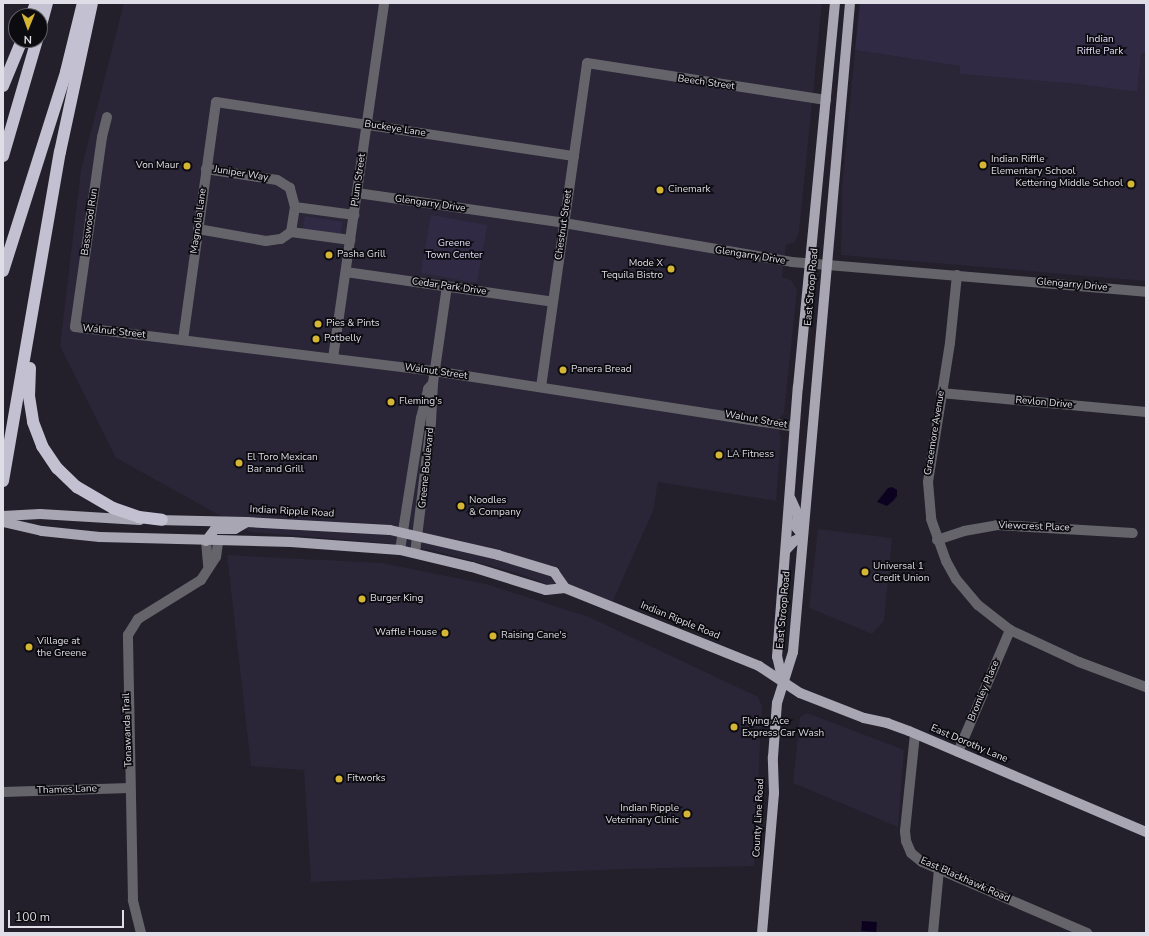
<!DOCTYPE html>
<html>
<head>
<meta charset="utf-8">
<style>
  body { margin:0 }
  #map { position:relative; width:1149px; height:936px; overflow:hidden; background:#23202c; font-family:"Nunito Sans",sans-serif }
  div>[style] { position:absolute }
  .built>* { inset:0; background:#2a2537 }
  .green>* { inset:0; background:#312a45; transform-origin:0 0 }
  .water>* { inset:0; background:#0c0220; transform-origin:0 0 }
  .minor>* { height:10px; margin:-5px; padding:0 5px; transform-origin:5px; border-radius:5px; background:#65646a }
  .major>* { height:10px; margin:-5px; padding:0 5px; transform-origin:5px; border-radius:5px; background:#a9a6b3 }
  .highway>* { height:12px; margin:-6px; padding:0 6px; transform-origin:6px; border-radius:6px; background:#c3c0d1 }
  .dots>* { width:11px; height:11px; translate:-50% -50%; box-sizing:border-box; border:2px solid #0c0b10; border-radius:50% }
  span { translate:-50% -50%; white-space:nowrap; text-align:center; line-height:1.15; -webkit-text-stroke:3.5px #0c0b10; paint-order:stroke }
  .park-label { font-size:10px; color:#e2dcf8 }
  .street-label { font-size:10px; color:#dfdde5 }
  .poi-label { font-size:10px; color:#dfdde5 }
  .left { translate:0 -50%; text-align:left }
  .right { translate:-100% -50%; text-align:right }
  .frame { position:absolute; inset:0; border:4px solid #dfdde5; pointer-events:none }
  .north { position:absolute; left:8px; top:8px; width:40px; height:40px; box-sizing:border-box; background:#0c0b10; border:1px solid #605f65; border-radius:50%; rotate:181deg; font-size:11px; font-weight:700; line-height:16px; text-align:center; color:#dfdde5 }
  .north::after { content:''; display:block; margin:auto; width:14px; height:18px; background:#d5b534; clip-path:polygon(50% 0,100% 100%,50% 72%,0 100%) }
  .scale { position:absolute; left:8px; top:910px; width:116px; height:18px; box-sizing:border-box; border:2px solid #dfdde5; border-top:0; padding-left:5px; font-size:12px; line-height:14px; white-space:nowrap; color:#dfdde5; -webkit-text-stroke:3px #0c0b10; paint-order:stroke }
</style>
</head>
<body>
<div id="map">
  <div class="built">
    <i style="clip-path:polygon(124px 3px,822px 3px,799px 233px,795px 242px,786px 245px,782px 277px,792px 281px,797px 290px,784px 413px,780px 418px,779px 433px,781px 436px,776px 501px,658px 482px,653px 511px,610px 607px,517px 573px,436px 551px,385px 543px,250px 532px,116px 458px,60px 346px,81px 170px)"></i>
    <i style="clip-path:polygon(855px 50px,1137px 92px,1141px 54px,1146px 51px,1146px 281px,841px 255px,842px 187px)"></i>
    <i style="clip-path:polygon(818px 529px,892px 538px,884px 621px,872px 634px,809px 608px)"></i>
    <i style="clip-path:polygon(227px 555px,382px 563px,486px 584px,589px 617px,758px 697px,762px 706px,754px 866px,626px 869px,311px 882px,304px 770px,251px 766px)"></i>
    <i style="clip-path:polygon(807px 713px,904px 750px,898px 827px,793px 783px,800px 717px)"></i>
  </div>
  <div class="green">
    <i style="clip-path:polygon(860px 3px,1146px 3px,1146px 51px,1141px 54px,1137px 92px,1079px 84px,960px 74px,960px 66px,855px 50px)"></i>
    <i style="left:431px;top:215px;width:57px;height:59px;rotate:10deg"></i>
    <i style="left:305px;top:216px;width:38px;height:13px;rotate:9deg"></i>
  </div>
  <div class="water">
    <i style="clip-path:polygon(892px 487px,897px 490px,897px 496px,893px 501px,887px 506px,877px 502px,888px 488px)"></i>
    <i style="left:862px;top:921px;width:15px;height:10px;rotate:4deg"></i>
  </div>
  <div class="minor">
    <i style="left:107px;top:117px;width:21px;rotate:104deg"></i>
    <i style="left:102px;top:137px;width:192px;rotate:98.1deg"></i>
    <i style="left:75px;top:327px;width:362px;rotate:7deg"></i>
    <i style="left:434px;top:371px;width:365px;rotate:8.8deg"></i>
    <i style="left:357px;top:193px;width:209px;rotate:8.2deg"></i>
    <i style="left:564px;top:223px;width:231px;rotate:9.7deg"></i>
    <i style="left:792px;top:262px;width:355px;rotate:4.8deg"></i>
    <i style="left:295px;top:207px;width:60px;rotate:7.7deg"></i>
    <i style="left:198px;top:229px;width:69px;rotate:10deg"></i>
    <i style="left:266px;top:241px;width:15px;rotate:-8deg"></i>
    <i style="left:281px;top:239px;width:12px;rotate:-35deg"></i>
    <i style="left:291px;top:232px;width:25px;rotate:-81deg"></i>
    <i style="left:295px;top:207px;width:20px;rotate:-105deg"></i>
    <i style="left:290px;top:188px;width:15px;rotate:-148deg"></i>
    <i style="left:277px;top:180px;width:72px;rotate:-171.2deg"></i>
    <i style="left:291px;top:232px;width:60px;rotate:7.7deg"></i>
    <i style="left:346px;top:272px;width:209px;rotate:8.2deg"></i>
    <i style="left:957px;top:275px;width:68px;rotate:95.9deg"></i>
    <i style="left:950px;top:343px;width:141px;rotate:99deg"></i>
    <i style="left:928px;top:482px;width:37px;rotate:85deg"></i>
    <i style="left:931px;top:519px;width:45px;rotate:70.3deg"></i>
    <i style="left:946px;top:561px;width:21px;rotate:61deg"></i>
    <i style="left:956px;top:579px;width:34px;rotate:50deg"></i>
    <i style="left:978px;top:605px;width:41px;rotate:38deg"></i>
    <i style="left:1010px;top:630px;width:76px;rotate:24.9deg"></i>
    <i style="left:1079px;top:662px;width:72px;rotate:20.5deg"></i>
    <i style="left:183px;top:340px;width:240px;rotate:-82.1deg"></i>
    <i style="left:216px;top:102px;width:362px;rotate:8.6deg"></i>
    <i style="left:333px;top:358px;width:359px;rotate:-81.8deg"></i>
    <i style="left:541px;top:387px;width:327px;rotate:-81.9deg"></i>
    <i style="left:587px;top:63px;width:242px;rotate:8.8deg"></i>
    <i style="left:941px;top:393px;width:206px;rotate:5.3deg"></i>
    <i style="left:937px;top:540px;width:28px;rotate:-18deg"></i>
    <i style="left:964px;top:531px;width:34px;rotate:-10deg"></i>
    <i style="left:997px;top:525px;width:136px;rotate:3.4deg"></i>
    <i style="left:206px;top:541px;width:25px;rotate:85deg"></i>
    <i style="left:400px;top:550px;width:134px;rotate:-81deg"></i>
    <i style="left:421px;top:418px;width:30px;rotate:-76deg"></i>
    <i style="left:428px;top:389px;width:8px;rotate:-50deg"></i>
    <i style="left:415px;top:553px;width:132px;rotate:-83deg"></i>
    <i style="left:431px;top:422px;width:39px;rotate:-87deg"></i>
    <i style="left:433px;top:383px;width:98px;rotate:-81.8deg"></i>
    <i style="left:915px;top:734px;width:98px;rotate:95.9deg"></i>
    <i style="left:905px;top:831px;width:10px;rotate:84deg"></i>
    <i style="left:906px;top:841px;width:13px;rotate:67deg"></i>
    <i style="left:911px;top:853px;width:14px;rotate:39deg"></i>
    <i style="left:922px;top:862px;width:180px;rotate:23.3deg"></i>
    <i style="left:958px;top:752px;width:133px;rotate:-66.9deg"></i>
    <i style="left:3px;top:792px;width:127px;rotate:-1.8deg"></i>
    <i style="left:141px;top:933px;width:34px;rotate:-104deg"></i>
    <i style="left:133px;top:900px;width:265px;rotate:-91.1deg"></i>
    <i style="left:128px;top:635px;width:19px;rotate:-58deg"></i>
    <i style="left:138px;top:619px;width:74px;rotate:-31.8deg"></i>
    <i style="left:201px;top:580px;width:27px;rotate:-57deg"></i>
    <i style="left:216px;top:557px;width:15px;rotate:-82deg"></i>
    <i style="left:933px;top:933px;width:64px;rotate:-84.6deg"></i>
  </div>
  <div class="major">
    <i style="left:3px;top:516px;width:37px;rotate:-3deg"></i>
    <i style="left:40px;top:514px;width:100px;rotate:3.4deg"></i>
    <i style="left:156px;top:520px;width:91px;rotate:1.3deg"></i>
    <i style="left:247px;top:522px;width:143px;rotate:3.2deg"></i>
    <i style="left:390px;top:530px;width:111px;rotate:13deg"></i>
    <i style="left:498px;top:555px;width:59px;rotate:16.9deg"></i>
    <i style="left:554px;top:572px;width:19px;rotate:55deg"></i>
    <i style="left:3px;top:522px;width:40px;rotate:13deg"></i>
    <i style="left:42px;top:531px;width:58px;rotate:5.9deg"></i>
    <i style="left:100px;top:537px;width:191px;rotate:1.5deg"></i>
    <i style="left:291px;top:542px;width:109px;rotate:4.2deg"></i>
    <i style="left:400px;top:550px;width:74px;rotate:13.3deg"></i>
    <i style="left:472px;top:567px;width:77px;rotate:17.3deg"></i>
    <i style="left:546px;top:590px;width:19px;rotate:-6deg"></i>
    <i style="left:565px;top:588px;width:209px;rotate:21.9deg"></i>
    <i style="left:759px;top:666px;width:49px;rotate:33.4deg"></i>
    <i style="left:800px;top:693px;width:69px;rotate:21.3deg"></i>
    <i style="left:864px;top:718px;width:24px;rotate:12deg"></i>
    <i style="left:887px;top:723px;width:23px;rotate:20deg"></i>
    <i style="left:909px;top:731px;width:258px;rotate:23.1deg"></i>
    <i style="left:206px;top:541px;width:15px;rotate:-53deg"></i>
    <i style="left:215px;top:529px;width:20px"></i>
    <i style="left:235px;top:529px;width:14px;rotate:-30deg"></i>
    <i style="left:786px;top:550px;width:12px;rotate:-48deg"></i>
    <i style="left:794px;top:541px;width:10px;rotate:-29deg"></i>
    <i style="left:803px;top:536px;width:11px;rotate:-128deg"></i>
    <i style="left:796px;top:527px;width:12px;rotate:-81deg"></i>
    <i style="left:798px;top:515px;width:17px;rotate:-114deg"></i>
    <i style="left:783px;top:682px;width:26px;rotate:-103deg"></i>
    <i style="left:777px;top:657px;width:271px;rotate:-85.6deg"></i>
    <i style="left:798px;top:387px;width:386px;rotate:-84.5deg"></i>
    <i style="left:762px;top:933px;width:141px;rotate:-85.1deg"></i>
    <i style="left:774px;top:793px;width:36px;rotate:-92deg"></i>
    <i style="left:773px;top:757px;width:54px;rotate:-85.8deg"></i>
    <i style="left:777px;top:703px;width:53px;rotate:-72.6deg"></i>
    <i style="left:793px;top:652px;width:651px;rotate:-84.98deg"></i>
  </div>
  <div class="highway">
    <i style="left:31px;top:16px;width:14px;rotate:-69deg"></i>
    <i style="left:40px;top:29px;width:27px;rotate:-75deg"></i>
    <i style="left:3px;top:86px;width:50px;rotate:-67.6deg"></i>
    <i style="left:3px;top:156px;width:121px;rotate:-73.7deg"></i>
    <i style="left:3px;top:271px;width:209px;rotate:-72.4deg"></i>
    <i style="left:66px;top:72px;width:71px;rotate:-76.2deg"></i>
    <i style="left:30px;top:368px;width:28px;rotate:92deg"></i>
    <i style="left:29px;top:396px;width:26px;rotate:81deg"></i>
    <i style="left:33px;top:422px;width:26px;rotate:69deg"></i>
    <i style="left:42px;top:446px;width:27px;rotate:56deg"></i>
    <i style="left:57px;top:468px;width:28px;rotate:44deg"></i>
    <i style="left:77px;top:487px;width:42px;rotate:30.3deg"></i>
    <i style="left:113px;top:508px;width:28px;rotate:19deg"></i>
    <i style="left:139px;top:517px;width:23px;rotate:7deg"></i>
    <i style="left:3px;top:481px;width:334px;rotate:-80.2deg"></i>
    <i style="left:60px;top:152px;width:152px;rotate:-77.9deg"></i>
  </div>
  <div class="dots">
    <i style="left:983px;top:165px;background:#d5b534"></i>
    <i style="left:187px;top:166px;background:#d5b534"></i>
    <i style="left:1131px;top:184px;background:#d5b534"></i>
    <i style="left:660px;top:190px;background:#d5b534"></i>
    <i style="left:329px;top:255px;background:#d5b534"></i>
    <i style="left:671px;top:269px;background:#d5b534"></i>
    <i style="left:318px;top:324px;background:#d5b534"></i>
    <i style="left:316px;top:339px;background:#d5b534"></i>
    <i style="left:563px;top:370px;background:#d5b534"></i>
    <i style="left:391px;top:402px;background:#d5b534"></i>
    <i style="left:719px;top:455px;background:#d5b534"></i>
    <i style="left:239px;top:463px;background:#d5b534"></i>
    <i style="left:461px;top:506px;background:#d5b534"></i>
    <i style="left:865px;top:572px;background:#d5b534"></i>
    <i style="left:362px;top:599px;background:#d5b534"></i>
    <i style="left:445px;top:633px;background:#d5b534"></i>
    <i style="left:493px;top:636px;background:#d5b534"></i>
    <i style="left:29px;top:647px;background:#d5b534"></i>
    <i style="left:734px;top:727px;background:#d5b534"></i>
    <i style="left:339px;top:779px;background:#d5b534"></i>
    <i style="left:687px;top:814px;background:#d5b534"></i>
  </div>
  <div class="park-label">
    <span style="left:1100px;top:45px">Indian<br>Riffle Park</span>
    <span style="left:454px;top:249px">Greene<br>Town Center</span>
  </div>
  <div class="street-label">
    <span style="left:706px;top:83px;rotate:8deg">Beech Street</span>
    <span style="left:395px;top:129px;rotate:9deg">Buckeye Lane</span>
    <span style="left:241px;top:174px;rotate:9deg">Juniper Way</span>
    <span style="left:359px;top:180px;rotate:-82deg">Plum Street</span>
    <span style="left:430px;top:204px;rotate:8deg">Glengarry Drive</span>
    <span style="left:199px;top:221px;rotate:-82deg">Magnolia Lane</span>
    <span style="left:90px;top:222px;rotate:-82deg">Basswood Run</span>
    <span style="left:564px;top:225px;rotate:-82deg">Chestnut Street</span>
    <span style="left:750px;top:256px;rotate:9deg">Glengarry Drive</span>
    <span style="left:1072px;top:285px;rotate:5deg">Glengarry Drive</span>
    <span style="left:449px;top:287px;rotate:8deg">Cedar Park Drive</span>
    <span style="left:812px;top:287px;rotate:-85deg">East Stroop Road</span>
    <span style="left:114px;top:332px;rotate:6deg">Walnut Street</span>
    <span style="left:436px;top:372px;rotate:8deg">Walnut Street</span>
    <span style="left:1044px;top:403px;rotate:5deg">Revlon Drive</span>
    <span style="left:756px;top:420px;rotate:10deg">Walnut Street</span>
    <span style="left:935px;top:433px;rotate:-81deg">Gracemore Avenue</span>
    <span style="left:427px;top:468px;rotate:-84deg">Greene Boulevard</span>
    <span style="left:292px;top:512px;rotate:3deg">Indian Ripple Road</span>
    <span style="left:1034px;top:527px;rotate:2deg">Viewcrest Place</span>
    <span style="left:784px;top:610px;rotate:-85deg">East Stroop Road</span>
    <span style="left:680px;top:621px;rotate:22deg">Indian Ripple Road</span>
    <span style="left:984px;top:691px;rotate:-67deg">Bromley Place</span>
    <span style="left:128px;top:730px;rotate:-92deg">Tonawanda Trail</span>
    <span style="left:969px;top:744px;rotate:23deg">East Dorothy Lane</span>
    <span style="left:67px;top:790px;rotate:-2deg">Thames Lane</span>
    <span style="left:759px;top:818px;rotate:-87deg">County Line Road</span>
    <span style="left:965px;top:880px;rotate:24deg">East Blackhawk Road</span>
  </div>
  <div class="poi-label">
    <span class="left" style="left:991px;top:165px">Indian Riffle<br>Elementary School</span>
    <span class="right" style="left:179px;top:166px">Von Maur</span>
    <span class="right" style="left:1123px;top:184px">Kettering Middle School</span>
    <span class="left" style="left:668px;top:190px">Cinemark</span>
    <span class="left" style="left:337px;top:255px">Pasha Grill</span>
    <span class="right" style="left:663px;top:269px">Mode X<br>Tequila Bistro</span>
    <span class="left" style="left:326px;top:324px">Pies &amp; Pints</span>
    <span class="left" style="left:324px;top:339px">Potbelly</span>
    <span class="left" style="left:571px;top:370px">Panera Bread</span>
    <span class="left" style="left:399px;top:402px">Fleming's</span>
    <span class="left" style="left:727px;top:455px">LA Fitness</span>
    <span class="left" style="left:247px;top:463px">El Toro Mexican<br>Bar and Grill</span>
    <span class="left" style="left:469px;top:506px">Noodles<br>&amp; Company</span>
    <span class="left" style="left:873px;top:572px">Universal 1<br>Credit Union</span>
    <span class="left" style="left:370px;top:599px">Burger King</span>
    <span class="right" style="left:437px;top:633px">Waffle House</span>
    <span class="left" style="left:501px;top:636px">Raising Cane's</span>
    <span class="left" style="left:37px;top:647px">Village at<br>the Greene</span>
    <span class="left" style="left:742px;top:727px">Flying Ace<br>Express Car Wash</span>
    <span class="left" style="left:347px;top:779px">Fitworks</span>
    <span class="right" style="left:679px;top:814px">Indian Ripple<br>Veterinary Clinic</span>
  </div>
  <div class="frame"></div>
  <div class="north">N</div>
  <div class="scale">100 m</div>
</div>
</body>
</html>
